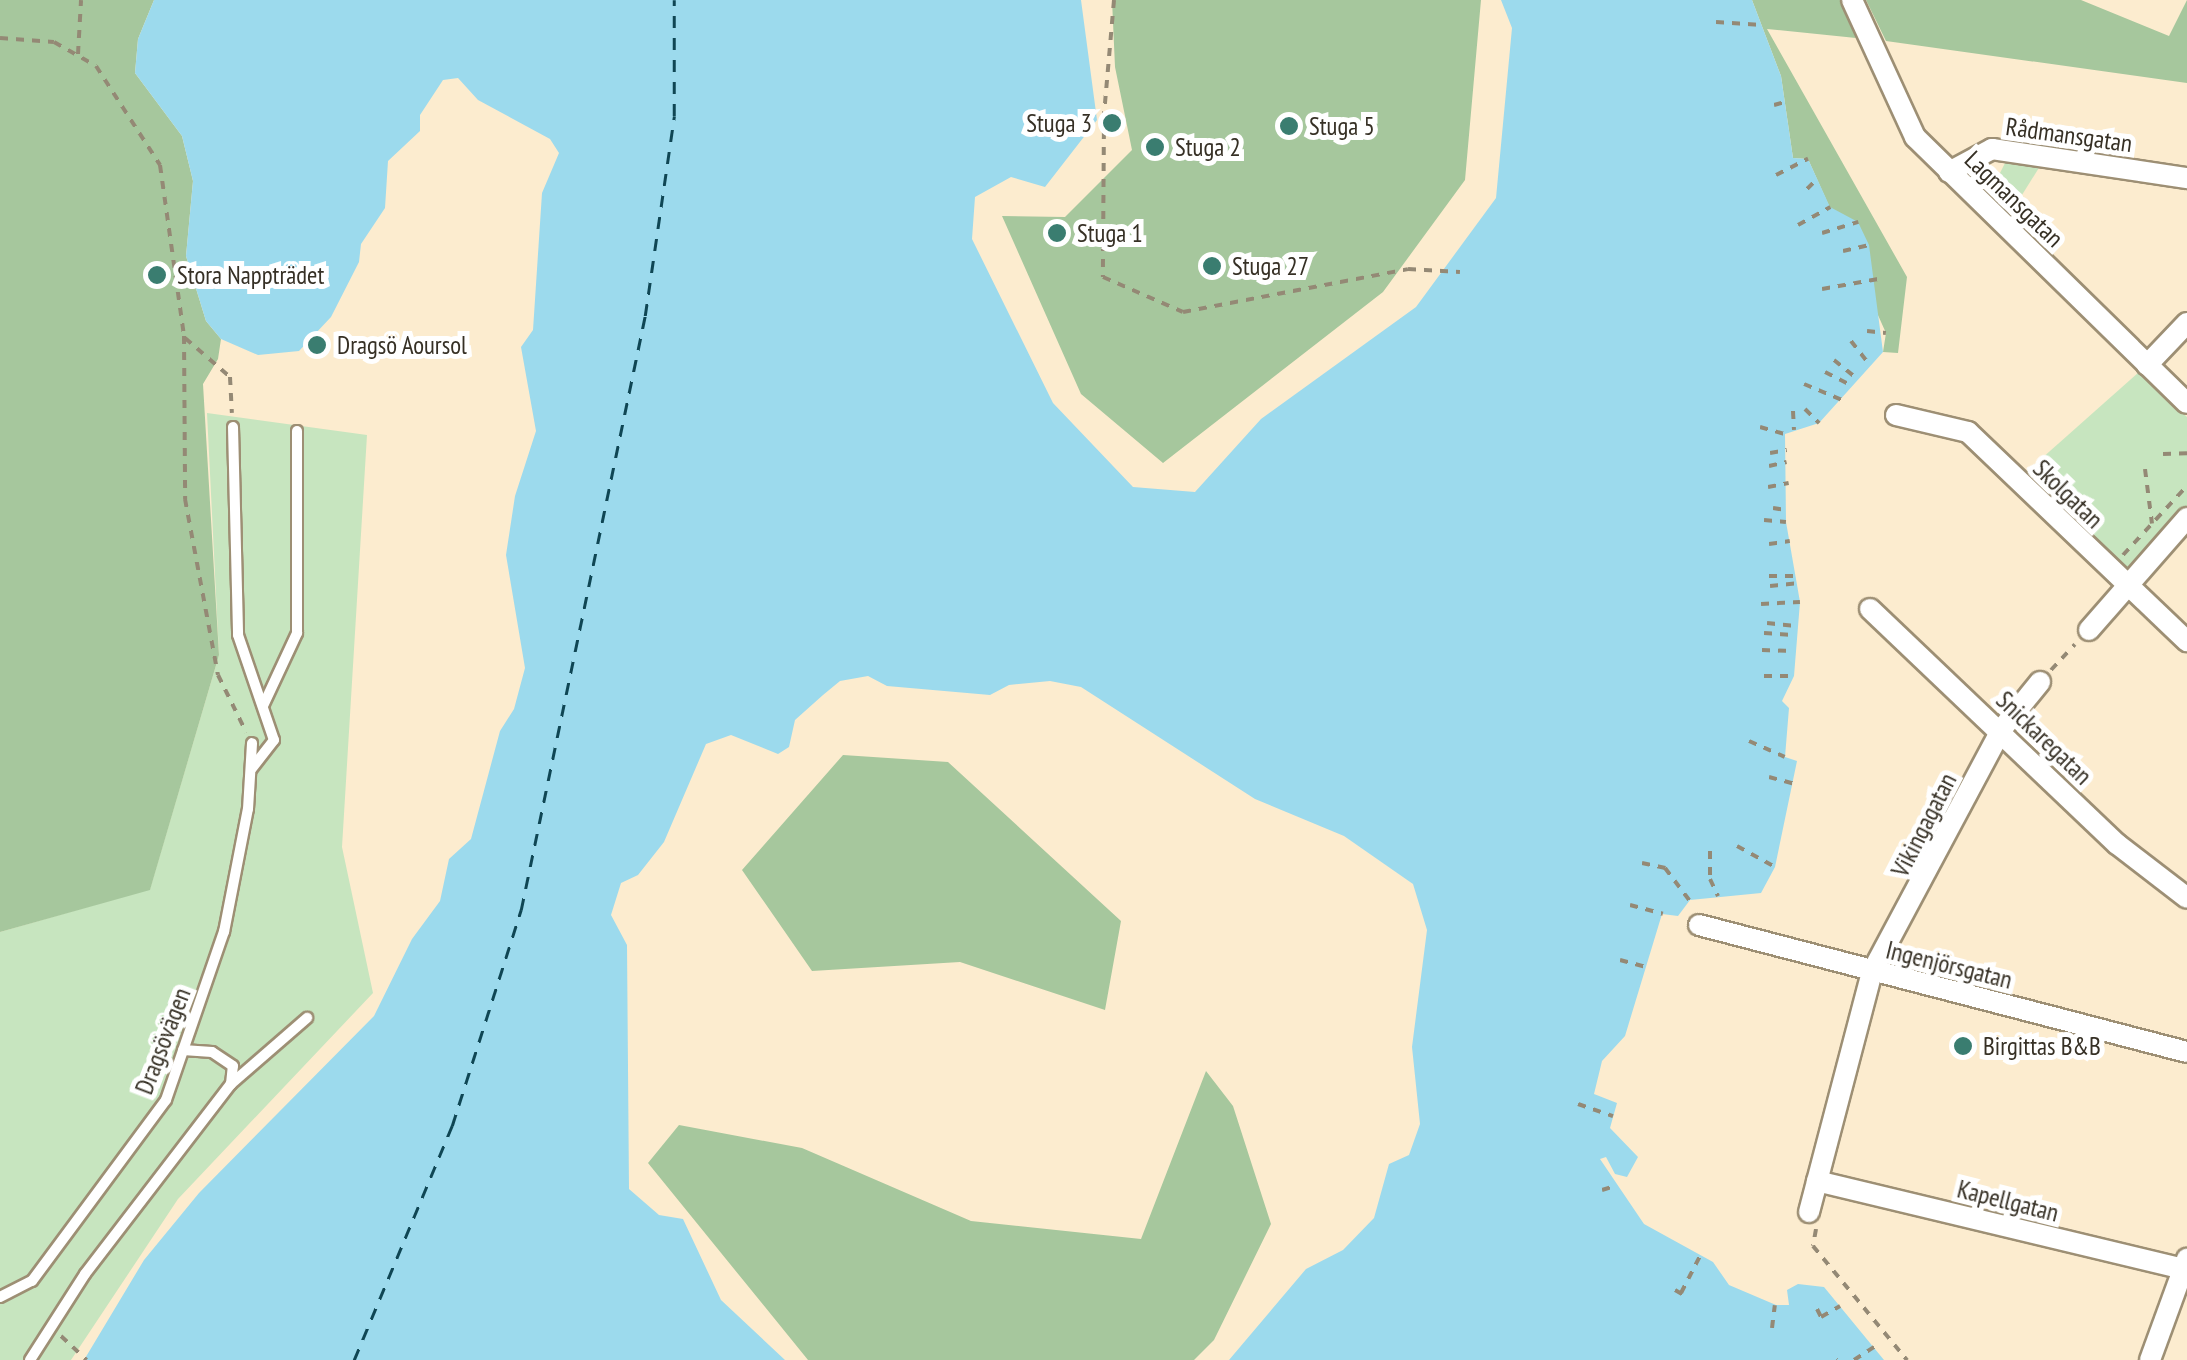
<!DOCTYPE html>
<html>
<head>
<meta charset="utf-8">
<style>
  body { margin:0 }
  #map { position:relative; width:2187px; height:1360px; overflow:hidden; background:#fceccf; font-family:"PT Sans Narrow",sans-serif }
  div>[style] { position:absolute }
  .green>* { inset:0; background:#c7e5bf }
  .forest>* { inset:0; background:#a6c79d }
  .water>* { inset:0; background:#9cdaed }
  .ferry>* { height:2.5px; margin-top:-1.25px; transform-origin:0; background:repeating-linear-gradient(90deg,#0f4654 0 12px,transparent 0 22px) }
  .path>* { height:4px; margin-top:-2px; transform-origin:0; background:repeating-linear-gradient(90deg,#948975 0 8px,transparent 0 16px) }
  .roads { filter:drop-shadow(2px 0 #9d8f74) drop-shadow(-2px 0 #9d8f74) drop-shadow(0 2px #9d8f74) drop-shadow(0 -2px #9d8f74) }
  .service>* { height:10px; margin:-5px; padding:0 5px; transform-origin:5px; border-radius:5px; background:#fff }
  .minor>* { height:20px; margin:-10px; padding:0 10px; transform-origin:10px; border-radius:10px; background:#fff }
  .dots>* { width:28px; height:28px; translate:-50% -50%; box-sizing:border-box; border:5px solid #fff; border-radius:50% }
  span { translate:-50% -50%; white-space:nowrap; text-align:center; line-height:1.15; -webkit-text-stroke:10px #fff; paint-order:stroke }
  .poi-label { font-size:25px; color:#363025 }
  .right { translate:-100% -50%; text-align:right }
  .left { translate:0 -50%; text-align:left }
  .street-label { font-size:25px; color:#363025 }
</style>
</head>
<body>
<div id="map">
  <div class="green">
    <i style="clip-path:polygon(2021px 159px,2042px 163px,2010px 214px,1997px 199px,1996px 181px,2005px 163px)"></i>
    <i style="clip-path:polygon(2139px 372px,2187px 417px,2187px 509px,2127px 573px,2024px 474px)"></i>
    <i style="clip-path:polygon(207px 413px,367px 435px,342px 847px,373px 993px,178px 1199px,71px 1360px,0 1360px,0 932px,150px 889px,219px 655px)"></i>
  </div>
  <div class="forest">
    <i style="clip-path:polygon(0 0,154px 0,138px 39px,135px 73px,182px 136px,193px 181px,186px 256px,206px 321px,221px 339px,218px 359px,203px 384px,219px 655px,150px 890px,0 932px)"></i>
    <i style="clip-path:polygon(1112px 0,1481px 0,1465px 180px,1383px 292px,1163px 463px,1081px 394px,1002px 216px,1065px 217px,1132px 150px,1115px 67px)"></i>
    <i style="clip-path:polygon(1752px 0,1842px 0,1856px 38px,1767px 29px,1907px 277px,1898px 353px,1883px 352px,1886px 333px,1808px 159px,1793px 158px,1781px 76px)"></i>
    <i style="clip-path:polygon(1866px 0,2081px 0,2169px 36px,2187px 0,2187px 83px,1886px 41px)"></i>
    <i style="clip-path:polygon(843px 755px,948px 762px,1121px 921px,1105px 1010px,960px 962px,812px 971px,742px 870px)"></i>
    <i style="clip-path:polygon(1206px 1071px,1233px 1106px,1271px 1224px,1214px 1340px,1194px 1360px,808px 1360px,648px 1163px,679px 1125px,802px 1148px,971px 1221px,1141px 1239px)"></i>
  </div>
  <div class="water">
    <i style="clip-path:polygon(154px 0,1081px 0,1097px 120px,1045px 187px,1011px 177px,975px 197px,972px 239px,1053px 403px,1133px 487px,1195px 492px,1261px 419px,1416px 307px,1496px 198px,1512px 28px,1501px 0,1752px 0,1781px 76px,1793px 158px,1808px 159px,1830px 207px,1858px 222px,1869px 245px,1883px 352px,1819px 423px,1785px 434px,1786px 522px,1800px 602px,1794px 676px,1782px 701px,1789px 708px,1785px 757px,1797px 761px,1775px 867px,1761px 893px,1690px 900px,1678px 916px,1662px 914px,1625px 1036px,1602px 1061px,1594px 1094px,1617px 1103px,1610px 1128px,1638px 1157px,1627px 1177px,1615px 1174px,1606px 1157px,1600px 1159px,1644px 1224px,1713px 1262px,1729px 1285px,1776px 1305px,1789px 1305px,1787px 1290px,1798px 1284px,1824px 1287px,1884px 1360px,1229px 1360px,1306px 1269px,1343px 1250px,1374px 1218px,1389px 1164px,1409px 1155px,1420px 1124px,1412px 1047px,1427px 930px,1413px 884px,1344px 836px,1255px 799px,1081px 687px,1050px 681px,1009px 685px,990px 695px,887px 686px,868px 676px,840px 681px,823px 695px,795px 720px,789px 747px,778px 754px,731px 735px,706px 744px,664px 842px,638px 875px,621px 883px,611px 915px,627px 945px,629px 1189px,659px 1215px,683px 1219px,721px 1300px,785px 1360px,84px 1360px,144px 1260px,199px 1193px,374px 1016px,412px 939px,440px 901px,449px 859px,471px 839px,500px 731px,514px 709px,525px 668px,506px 555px,515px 496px,536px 431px,521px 347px,533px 330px,542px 193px,559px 153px,550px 139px,478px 100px,458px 78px,443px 80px,420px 115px,420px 131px,388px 161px,385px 208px,361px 244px,359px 262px,331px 317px,299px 351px,258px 355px,221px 339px,206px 321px,186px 256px,193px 181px,182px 136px,135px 73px,138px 39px)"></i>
  </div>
  <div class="ferry">
    <i style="left:354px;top:1360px;width:254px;rotate:-67.3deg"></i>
    <i style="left:452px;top:1126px;width:227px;rotate:-72.3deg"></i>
    <i style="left:521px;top:910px;width:607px;rotate:-78.21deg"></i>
    <i style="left:645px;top:316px;width:202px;rotate:-81.7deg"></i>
    <i style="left:674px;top:116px;width:116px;rotate:-90deg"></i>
  </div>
  <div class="path">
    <i style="left:1114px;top:0;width:115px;rotate:95deg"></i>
    <i style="left:1104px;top:115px;width:162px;rotate:90.4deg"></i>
    <i style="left:1103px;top:277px;width:87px;rotate:23.6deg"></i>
    <i style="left:1183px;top:312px;width:229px;rotate:-10.8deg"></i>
    <i style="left:1408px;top:269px;width:52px;rotate:3.3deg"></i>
    <i style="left:1716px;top:22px;width:46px;rotate:3.7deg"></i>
    <i style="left:0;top:38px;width:54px;rotate:4.2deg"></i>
    <i style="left:54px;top:42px;width:48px;rotate:29.7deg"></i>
    <i style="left:96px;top:66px;width:118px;rotate:57.1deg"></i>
    <i style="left:160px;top:165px;width:173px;rotate:82deg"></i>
    <i style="left:184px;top:336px;width:163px;rotate:89.6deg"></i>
    <i style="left:185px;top:499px;width:179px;rotate:79.4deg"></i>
    <i style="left:218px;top:675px;width:64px;rotate:63.8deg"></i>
    <i style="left:78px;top:54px;width:54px;rotate:-86.8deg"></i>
    <i style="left:1774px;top:105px;width:11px;rotate:-15deg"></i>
    <i style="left:1776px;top:175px;width:36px;rotate:-27deg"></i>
    <i style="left:1807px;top:189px;width:14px;rotate:-45deg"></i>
    <i style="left:1798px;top:225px;width:37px;rotate:-29deg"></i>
    <i style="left:1822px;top:233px;width:38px;rotate:-17deg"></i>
    <i style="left:1843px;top:251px;width:27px;rotate:-13deg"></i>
    <i style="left:1822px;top:289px;width:57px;rotate:-10.1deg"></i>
    <i style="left:1867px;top:331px;width:19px;rotate:6deg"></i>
    <i style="left:185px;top:338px;width:60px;rotate:40.9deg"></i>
    <i style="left:230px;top:377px;width:36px;rotate:87deg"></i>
    <i style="left:1851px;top:341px;width:28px;rotate:52deg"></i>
    <i style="left:1834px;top:360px;width:28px;rotate:39deg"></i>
    <i style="left:1825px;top:372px;width:28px;rotate:27deg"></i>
    <i style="left:1804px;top:384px;width:41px;rotate:22.8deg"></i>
    <i style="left:1805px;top:409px;width:20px;rotate:45deg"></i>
    <i style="left:1793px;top:411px;width:19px;rotate:87deg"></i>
    <i style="left:1760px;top:427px;width:26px;rotate:16deg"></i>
    <i style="left:1770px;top:453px;width:17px;rotate:-10deg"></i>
    <i style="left:2163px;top:454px;width:24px;rotate:-2deg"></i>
    <i style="left:1769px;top:466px;width:18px;rotate:-13deg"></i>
    <i style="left:2145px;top:469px;width:55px;rotate:82.7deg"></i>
    <i style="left:1768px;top:487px;width:21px;rotate:-11deg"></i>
    <i style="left:1773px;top:508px;width:13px;rotate:9deg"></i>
    <i style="left:1764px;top:520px;width:22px;rotate:5deg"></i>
    <i style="left:1769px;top:544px;width:21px;rotate:-8deg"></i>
    <i style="left:2123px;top:555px;width:94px;rotate:-47.2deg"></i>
    <i style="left:1769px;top:576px;width:26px"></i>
    <i style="left:1770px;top:586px;width:29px;rotate:-6deg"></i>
    <i style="left:1761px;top:604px;width:39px;rotate:-3deg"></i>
    <i style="left:1767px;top:623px;width:29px;rotate:6deg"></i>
    <i style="left:1764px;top:633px;width:32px;rotate:4deg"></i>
    <i style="left:1762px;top:650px;width:31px;rotate:2deg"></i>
    <i style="left:2051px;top:670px;width:35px;rotate:-47deg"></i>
    <i style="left:1764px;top:676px;width:30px"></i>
    <i style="left:1749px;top:741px;width:39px;rotate:24deg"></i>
    <i style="left:1769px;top:777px;width:27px;rotate:15deg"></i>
    <i style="left:1737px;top:846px;width:43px;rotate:28.9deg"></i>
    <i style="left:1710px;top:851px;width:28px;rotate:90deg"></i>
    <i style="left:1710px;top:879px;width:19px;rotate:65deg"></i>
    <i style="left:1642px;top:863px;width:24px;rotate:12deg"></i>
    <i style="left:1665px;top:868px;width:41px;rotate:52.9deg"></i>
    <i style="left:1630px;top:905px;width:34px;rotate:15deg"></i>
    <i style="left:1620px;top:960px;width:28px;rotate:15deg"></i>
    <i style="left:1578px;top:1104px;width:37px;rotate:19deg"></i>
    <i style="left:1602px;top:1190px;width:14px;rotate:-17deg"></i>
    <i style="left:1816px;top:1229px;width:17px;rotate:100deg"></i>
    <i style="left:1813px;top:1246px;width:148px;rotate:50.5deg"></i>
    <i style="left:1675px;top:1290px;width:14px;rotate:30deg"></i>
    <i style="left:1681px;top:1293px;width:42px;rotate:-62.8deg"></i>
    <i style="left:1817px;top:1309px;width:9px;rotate:63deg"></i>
    <i style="left:1821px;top:1317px;width:22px;rotate:-30deg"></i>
    <i style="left:1772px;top:1328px;width:23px;rotate:-83deg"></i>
    <i style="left:61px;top:1336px;width:35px;rotate:43deg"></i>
    <i style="left:1836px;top:1359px;width:1px;rotate:45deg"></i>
    <i style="left:1854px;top:1360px;width:24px;rotate:-33deg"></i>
  </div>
  <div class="roads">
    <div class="service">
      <i style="left:233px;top:427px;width:208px;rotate:88.6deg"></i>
      <i style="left:238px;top:635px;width:111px;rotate:71.1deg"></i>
      <i style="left:274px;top:740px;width:36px;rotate:128deg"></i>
      <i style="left:263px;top:706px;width:81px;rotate:-65deg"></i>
      <i style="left:297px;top:633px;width:202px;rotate:-90deg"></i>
      <i style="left:231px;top:1084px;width:101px;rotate:-41deg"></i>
      <i style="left:0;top:1297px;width:36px;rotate:-27deg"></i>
      <i style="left:32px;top:1281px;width:225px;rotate:-53.5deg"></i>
      <i style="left:166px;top:1100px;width:178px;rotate:-71deg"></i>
      <i style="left:224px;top:932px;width:125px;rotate:-79deg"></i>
      <i style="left:248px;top:809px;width:66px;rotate:-86.5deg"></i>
      <i style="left:30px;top:1360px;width:102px;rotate:-57.4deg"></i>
      <i style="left:85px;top:1274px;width:240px;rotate:-52.5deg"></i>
      <i style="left:231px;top:1084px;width:18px;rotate:-84deg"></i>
      <i style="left:233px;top:1066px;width:25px;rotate:-146deg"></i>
      <i style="left:212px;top:1052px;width:29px;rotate:-176deg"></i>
    </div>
    <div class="minor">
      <i style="left:1852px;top:0;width:151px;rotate:65.3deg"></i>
      <i style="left:1915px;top:137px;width:380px;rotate:44.4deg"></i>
      <i style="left:1949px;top:172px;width:49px;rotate:-28.1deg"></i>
      <i style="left:1992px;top:149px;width:197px;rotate:8.5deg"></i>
      <i style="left:2147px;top:365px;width:58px;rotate:-46.4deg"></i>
      <i style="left:1896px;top:415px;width:74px;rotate:13.3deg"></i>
      <i style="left:1968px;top:432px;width:303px;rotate:43.7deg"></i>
      <i style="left:1870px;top:609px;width:341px;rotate:43.6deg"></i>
      <i style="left:2117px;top:844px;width:88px;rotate:37.6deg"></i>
      <i style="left:2089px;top:630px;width:149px;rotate:-48.8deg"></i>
      <i style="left:1699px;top:925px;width:504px;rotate:14.59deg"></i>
      <i style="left:1817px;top:1181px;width:381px;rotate:13.5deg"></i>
      <i style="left:1809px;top:1212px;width:248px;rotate:-75.3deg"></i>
      <i style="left:1872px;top:972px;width:274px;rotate:-61.9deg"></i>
      <i style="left:2001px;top:730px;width:62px;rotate:-50.9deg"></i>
      <i style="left:2150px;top:1360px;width:108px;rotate:-69.9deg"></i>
    </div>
  </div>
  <div class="dots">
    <i style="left:1112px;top:123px;background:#3a7d70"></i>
    <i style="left:1289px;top:126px;background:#3a7d70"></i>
    <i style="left:1155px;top:147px;background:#3a7d70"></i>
    <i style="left:1057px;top:233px;background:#3a7d70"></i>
    <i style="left:1212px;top:266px;background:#3a7d70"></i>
    <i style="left:157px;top:275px;background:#3a7d70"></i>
    <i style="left:317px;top:345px;background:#3a7d70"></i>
    <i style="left:1963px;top:1046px;background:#3a7d70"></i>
  </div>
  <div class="poi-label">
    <span class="right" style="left:1092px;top:123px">Stuga 3</span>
    <span class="left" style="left:1309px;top:126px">Stuga 5</span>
    <span class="left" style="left:1175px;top:147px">Stuga 2</span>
    <span class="left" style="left:1077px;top:233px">Stuga 1</span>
    <span class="left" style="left:1232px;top:266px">Stuga 27</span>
    <span class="left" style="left:177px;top:275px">Stora Nappträdet</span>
    <span class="left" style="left:337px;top:345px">Dragsö Aoursol</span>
    <span class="left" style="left:1983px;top:1046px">Birgittas B&amp;B</span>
  </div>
  <div class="street-label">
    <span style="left:2069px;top:135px;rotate:8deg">Rådmansgatan</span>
    <span style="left:2014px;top:199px;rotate:44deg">Lagmansgatan</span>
    <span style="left:2068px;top:494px;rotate:44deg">Skolgatan</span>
    <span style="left:2044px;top:738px;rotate:44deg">Snickaregatan</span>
    <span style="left:1924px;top:825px;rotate:-63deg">Vikingagatan</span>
    <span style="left:1949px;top:965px;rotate:14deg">Ingenjörsgatan</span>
    <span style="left:163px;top:1041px;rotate:-69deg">Dragsövägen</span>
    <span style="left:2008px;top:1201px;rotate:14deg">Kapellgatan</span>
  </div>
</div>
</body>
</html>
